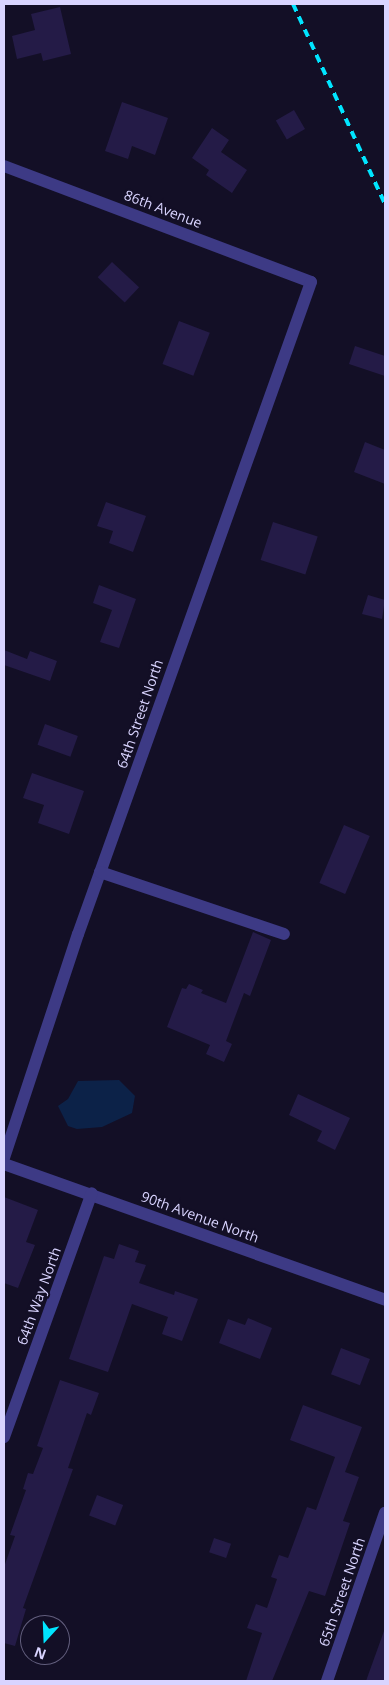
<!DOCTYPE html>
<html>
<head>
<meta charset="utf-8">
<style>
  body { margin:0 }
  #map { position:relative; width:389px; height:1685px; overflow:hidden; background:#130f26; font-family:"Open Sans",sans-serif }
  div>[style] { position:absolute }
  .water>* { inset:0; background:#0c2248 }
  .building>* { inset:0; background:#241b47; transform-origin:0 0 }
  .minor>* { height:12px; margin:-6px; padding:0 6px; transform-origin:6px; border-radius:6px; background:#3d3a85 }
  .rail>* { height:4px; margin-top:-2px; transform-origin:0; background:repeating-linear-gradient(90deg,#00e5ff 0 8px,transparent 0 14px) }
  span { translate:-50% -50%; white-space:nowrap; text-align:center; line-height:1.15; -webkit-text-stroke:4px #130f26; paint-order:stroke }
  .street-label { font-size:14px; color:#d9d4ff }
  .frame { position:absolute; inset:0; border:5px solid #d9d4ff; pointer-events:none }
  .north { position:absolute; left:20px; top:1615px; width:50px; height:50px; box-sizing:border-box; background:#130f26; border:1px solid #625e7d; border-radius:50%; rotate:200deg; font-size:14px; font-weight:700; line-height:20px; text-align:center; color:#d9d4ff }
  .north::after { content:''; display:block; margin:auto; width:18px; height:22px; background:#00e5ff; clip-path:polygon(50% 0,100% 100%,50% 72%,0 100%) }
</style>
</head>
<body>
<div id="map">
  <div class="water">
    <i style="clip-path:polygon(119px 1080px,135px 1096px,132px 1113px,102px 1127px,77px 1129px,68px 1126px,58px 1106px,68px 1099px,78px 1081px)"></i>
  </div>
  <div class="building">
    <i style="clip-path:polygon(60px 7px,71px 54px,43px 61px,41px 53px,17px 59px,12px 36px,35px 30px,31px 14px)"></i>
    <i style="clip-path:polygon(122px 102px,168px 118px,155px 155px,132px 146px,128px 159px,105px 151px)"></i>
    <i style="left:294px;top:110px;width:22px;height:21px;rotate:60deg"></i>
    <i style="clip-path:polygon(212px 128px,229px 140px,221px 152px,247px 170px,232px 193px,206px 175px,209px 170px,192px 158px)"></i>
    <i style="left:112px;top:262px;width:37px;height:21px;rotate:43deg"></i>
    <i style="left:179px;top:321px;width:33px;height:46px;rotate:21deg"></i>
    <i style="clip-path:polygon(355px 346px,385px 356px,385px 376px,349px 364px)"></i>
    <i style="clip-path:polygon(365px 442px,385px 450px,385px 484px,354px 472px)"></i>
    <i style="clip-path:polygon(106px 502px,146px 516px,133px 552px,109px 543px,113px 531px,97px 526px)"></i>
    <i style="left:273px;top:522px;width:47px;height:40px;rotate:18deg"></i>
    <i style="clip-path:polygon(99px 585px,136px 599px,119px 648px,100px 642px,112px 610px,93px 603px)"></i>
    <i style="clip-path:polygon(368px 595px,385px 600px,382px 619px,362px 614px)"></i>
    <i style="clip-path:polygon(4px 650px,27px 659px,30px 651px,57px 661px,50px 681px,4px 665px)"></i>
    <i style="left:45px;top:724px;width:35px;height:22px;rotate:20deg"></i>
    <i style="clip-path:polygon(32px 773px,84px 791px,69px 834px,38px 823px,44px 805px,23px 798px)"></i>
    <i style="left:344px;top:825px;width:28px;height:63px;rotate:23deg"></i>
    <i style="clip-path:polygon(253px 932px,271px 940px,250px 996px,244px 993px,226px 1041px,232px 1044px,224px 1062px,206px 1054px,210px 1045px,167px 1027px,182px 988px,186px 989px,189px 984px,203px 990px,201px 993px,226px 1003px)"></i>
    <i style="clip-path:polygon(298px 1094px,350px 1118px,335px 1150px,317px 1141px,322px 1131px,289px 1115px)"></i>
    <i style="clip-path:polygon(4px 1197px,38px 1210px,26px 1242px,35px 1245px,18px 1288px,4px 1283px)"></i>
    <i style="clip-path:polygon(119px 1244px,139px 1251px,135px 1262px,146px 1265px,139px 1283px,174px 1295px,175px 1291px,198px 1299px,182px 1341px,162px 1334px,168px 1317px,132px 1304px,108px 1372px,69px 1359px,104px 1256px,114px 1259px)"></i>
    <i style="clip-path:polygon(248px 1318px,272px 1328px,260px 1359px,219px 1343px,228px 1319px,245px 1325px)"></i>
    <i style="left:341px;top:1348px;width:31px;height:28px;rotate:21deg"></i>
    <i style="clip-path:polygon(60px 1380px,99px 1393px,91px 1415px,87px 1413px,68px 1468px,73px 1469px,23px 1608px,26px 1609px,15px 1646px,4px 1643px,4px 1567px,15px 1536px,10px 1535px,26px 1490px,23px 1489px,28px 1473px,33px 1474px,43px 1448px,37px 1446px)"></i>
    <i style="clip-path:polygon(303px 1405px,362px 1427px,345px 1472px,359px 1477px,343px 1521px,350px 1523px,325px 1596px,309px 1591px,272px 1681px,246px 1681px,262px 1633px,247px 1628px,256px 1604px,267px 1608px,277px 1579px,271px 1577px,279px 1555px,288px 1558px,307px 1507px,316px 1510px,335px 1457px,290px 1440px)"></i>
    <i style="left:97px;top:1495px;width:28px;height:22px;rotate:21deg"></i>
    <i style="left:214px;top:1538px;width:18px;height:15px;rotate:19deg"></i>
    <i style="clip-path:polygon(384px 1631px,385px 1681px,366px 1681px)"></i>
  </div>
  <div class="minor">
    <i style="left:4px;top:166px;width:328px;rotate:20.7deg"></i>
    <i style="left:311px;top:282px;width:692px;rotate:109.66deg"></i>
    <i style="left:78px;top:934px;width:236px;rotate:108.3deg"></i>
    <i style="left:100px;top:872px;width:194px;rotate:18.6deg"></i>
    <i style="left:4px;top:1164px;width:405px;rotate:19.6deg"></i>
    <i style="left:4px;top:1437px;width:259px;rotate:-70.2deg"></i>
    <i style="left:327px;top:1681px;width:178px;rotate:-71deg"></i>
  </div>
  <div class="rail">
    <i style="left:293px;top:4px;width:220px;rotate:65.3deg"></i>
  </div>
  <div class="street-label">
    <span style="left:163px;top:209px;rotate:21deg">86th Avenue</span>
    <span style="left:140px;top:714px;rotate:-71deg">64th Street North</span>
    <span style="left:200px;top:1217px;rotate:20deg">90th Avenue North</span>
    <span style="left:39px;top:1296px;rotate:-70deg">64th Way North</span>
    <span style="left:342px;top:1592px;rotate:-71deg">65th Street North</span>
  </div>
  <div class="frame"></div>
  <div class="north">N</div>
</div>
</body>
</html>
